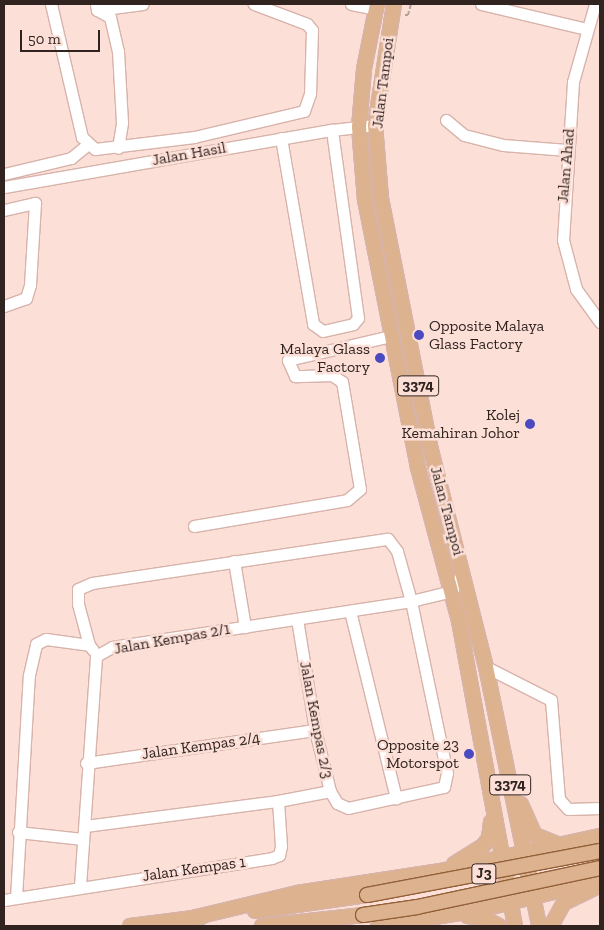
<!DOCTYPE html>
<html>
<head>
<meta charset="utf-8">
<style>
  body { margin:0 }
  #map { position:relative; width:604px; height:930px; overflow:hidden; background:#fcdfd7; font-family:"Zilla Slab",serif }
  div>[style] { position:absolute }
  .path>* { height:2px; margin-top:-1px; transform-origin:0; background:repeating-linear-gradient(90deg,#b9a19a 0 4px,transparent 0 6.5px) }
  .roads { filter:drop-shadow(1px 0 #d7b3aa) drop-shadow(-1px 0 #d7b3aa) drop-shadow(0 1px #d7b3aa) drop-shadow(0 -1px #d7b3aa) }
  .minor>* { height:11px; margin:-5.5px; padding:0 5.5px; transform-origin:5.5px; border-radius:5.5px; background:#fff }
  .major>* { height:14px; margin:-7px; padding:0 7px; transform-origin:7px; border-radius:7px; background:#ddb28f }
  .bridges { filter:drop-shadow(1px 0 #925f37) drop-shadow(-1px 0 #925f37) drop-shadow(0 1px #925f37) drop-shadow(0 -1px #925f37) }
  .major-bridge>* { height:14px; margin:-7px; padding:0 7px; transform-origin:7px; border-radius:7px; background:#ddb28f }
  .dots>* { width:14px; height:14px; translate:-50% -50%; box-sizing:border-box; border:2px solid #fcdfd7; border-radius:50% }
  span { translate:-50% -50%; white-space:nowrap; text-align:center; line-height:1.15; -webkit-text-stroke:5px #fcdfd7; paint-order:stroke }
  .shield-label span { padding:1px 4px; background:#fcdfd7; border:1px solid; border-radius:4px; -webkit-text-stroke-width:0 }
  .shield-label { font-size:15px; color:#312420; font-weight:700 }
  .street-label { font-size:16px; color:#312420 }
  .poi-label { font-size:16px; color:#312420 }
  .left { translate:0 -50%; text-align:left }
  .right { translate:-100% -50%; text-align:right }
  .frame { position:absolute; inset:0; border:5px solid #312420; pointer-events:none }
  .scale { position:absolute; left:20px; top:30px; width:80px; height:22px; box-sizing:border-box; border:2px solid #312420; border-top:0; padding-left:6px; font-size:15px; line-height:18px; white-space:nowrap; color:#312420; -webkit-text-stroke:4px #fcdfd7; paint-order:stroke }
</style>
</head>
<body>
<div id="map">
  <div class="path">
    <i style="left:405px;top:15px;width:3px"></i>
    <i style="left:408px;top:15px;width:11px;rotate:-75deg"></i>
  </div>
  <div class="roads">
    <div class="minor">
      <i style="left:51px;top:4px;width:137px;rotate:76.9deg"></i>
      <i style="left:82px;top:137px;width:18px;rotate:43deg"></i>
      <i style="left:95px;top:149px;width:100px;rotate:-6.9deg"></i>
      <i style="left:194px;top:137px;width:113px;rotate:-13.3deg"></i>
      <i style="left:304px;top:111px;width:18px;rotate:-71deg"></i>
      <i style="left:310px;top:94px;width:64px;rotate:-88.2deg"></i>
      <i style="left:312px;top:30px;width:8px;rotate:-130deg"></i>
      <i style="left:307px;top:24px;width:57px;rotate:-159.3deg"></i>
      <i style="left:96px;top:4px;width:6px;rotate:81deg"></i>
      <i style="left:97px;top:10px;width:15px;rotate:28deg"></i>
      <i style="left:110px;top:17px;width:35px;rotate:77deg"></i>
      <i style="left:118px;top:51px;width:72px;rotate:86.8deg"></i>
      <i style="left:122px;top:123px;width:25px;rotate:99deg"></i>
      <i style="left:351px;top:4px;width:25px;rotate:11deg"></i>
      <i style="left:481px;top:4px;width:109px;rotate:13.3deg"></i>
      <i style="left:595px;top:4px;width:81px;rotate:105.8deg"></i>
      <i style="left:573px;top:82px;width:158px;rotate:93.6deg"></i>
      <i style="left:563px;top:240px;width:51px;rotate:75.1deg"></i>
      <i style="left:576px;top:289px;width:41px;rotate:54deg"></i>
      <i style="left:97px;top:10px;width:46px;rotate:-7.4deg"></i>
      <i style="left:446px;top:120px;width:23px;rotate:40deg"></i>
      <i style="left:464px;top:135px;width:40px;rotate:14.4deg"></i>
      <i style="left:503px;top:145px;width:64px;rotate:4.5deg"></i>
      <i style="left:281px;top:138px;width:189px;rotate:80.2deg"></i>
      <i style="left:313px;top:324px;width:12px;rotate:35deg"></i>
      <i style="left:323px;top:331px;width:31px;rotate:-13deg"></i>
      <i style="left:353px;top:324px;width:8px;rotate:-50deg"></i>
      <i style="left:358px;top:318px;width:190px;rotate:-97.9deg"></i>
      <i style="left:4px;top:174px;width:69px;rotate:-13.4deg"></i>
      <i style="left:71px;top:158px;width:21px;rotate:-39deg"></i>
      <i style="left:4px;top:187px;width:333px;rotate:-9.9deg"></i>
      <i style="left:332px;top:130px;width:43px;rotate:-6.6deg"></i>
      <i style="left:4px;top:210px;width:32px;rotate:-13deg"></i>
      <i style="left:35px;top:203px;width:82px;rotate:93.5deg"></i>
      <i style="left:30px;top:285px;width:14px;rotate:107deg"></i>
      <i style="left:26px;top:298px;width:23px;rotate:160deg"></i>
      <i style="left:194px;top:526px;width:155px;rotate:-9.6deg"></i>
      <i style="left:347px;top:500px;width:17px;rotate:-40deg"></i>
      <i style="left:360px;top:489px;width:109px;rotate:-99.5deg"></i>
      <i style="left:342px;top:382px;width:12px;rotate:-145deg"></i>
      <i style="left:332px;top:375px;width:37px;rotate:178deg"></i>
      <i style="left:295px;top:376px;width:17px;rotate:-114deg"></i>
      <i style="left:288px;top:360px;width:106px;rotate:-13.1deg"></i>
      <i style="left:234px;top:561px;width:67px;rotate:80.5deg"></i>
      <i style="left:350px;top:611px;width:193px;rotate:76.2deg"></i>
      <i style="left:89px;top:645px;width:42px;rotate:-105deg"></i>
      <i style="left:78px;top:604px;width:15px;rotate:-90deg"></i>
      <i style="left:78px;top:589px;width:15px;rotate:-23deg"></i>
      <i style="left:92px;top:583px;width:299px;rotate:-8.5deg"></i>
      <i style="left:388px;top:539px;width:15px;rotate:53deg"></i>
      <i style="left:397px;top:551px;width:52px;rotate:74.4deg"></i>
      <i style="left:411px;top:601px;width:176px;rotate:78.2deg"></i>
      <i style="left:447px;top:773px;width:14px;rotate:102deg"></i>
      <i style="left:444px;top:787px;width:98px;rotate:167.7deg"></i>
      <i style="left:348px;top:808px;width:12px;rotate:-156deg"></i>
      <i style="left:337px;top:803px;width:14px;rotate:-120deg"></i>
      <i style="left:330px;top:791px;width:63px;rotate:-103.8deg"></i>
      <i style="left:315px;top:730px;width:112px;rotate:-99.2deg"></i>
      <i style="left:96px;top:656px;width:18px;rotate:-29deg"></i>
      <i style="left:112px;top:647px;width:303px;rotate:-8.7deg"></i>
      <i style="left:411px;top:601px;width:42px;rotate:-13.7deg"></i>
      <i style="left:452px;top:591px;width:22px;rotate:-60deg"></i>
      <i style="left:486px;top:667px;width:73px;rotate:26.9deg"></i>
      <i style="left:551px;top:700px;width:99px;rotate:85.4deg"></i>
      <i style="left:559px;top:799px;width:13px;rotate:48deg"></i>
      <i style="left:568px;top:809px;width:32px;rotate:-2deg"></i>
      <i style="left:86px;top:763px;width:231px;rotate:-8.2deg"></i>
      <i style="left:85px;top:826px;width:195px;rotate:-7.4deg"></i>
      <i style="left:18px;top:832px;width:65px;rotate:6.1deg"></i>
      <i style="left:80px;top:886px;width:231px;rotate:-86deg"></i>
      <i style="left:16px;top:898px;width:223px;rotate:-86.7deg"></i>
      <i style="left:29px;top:675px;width:32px;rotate:-77deg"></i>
      <i style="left:36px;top:644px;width:11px;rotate:-27deg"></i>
      <i style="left:46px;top:639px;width:43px;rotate:7.9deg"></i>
      <i style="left:89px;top:645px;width:6px;rotate:51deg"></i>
      <i style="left:4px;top:900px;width:271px;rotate:-8.9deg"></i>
      <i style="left:272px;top:858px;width:8px;rotate:-23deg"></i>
      <i style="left:279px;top:855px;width:9px;rotate:-77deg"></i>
      <i style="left:281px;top:846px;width:45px;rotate:-93.8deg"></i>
      <i style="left:278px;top:801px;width:53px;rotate:-10.9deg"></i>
    </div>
    <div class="major">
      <i style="left:377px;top:4px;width:66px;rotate:101.3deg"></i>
      <i style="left:364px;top:69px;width:58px;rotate:94.9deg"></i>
      <i style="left:359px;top:127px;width:73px;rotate:85.3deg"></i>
      <i style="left:365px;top:200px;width:273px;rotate:78.8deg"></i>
      <i style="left:418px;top:468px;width:158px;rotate:75deg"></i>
      <i style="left:459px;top:621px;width:310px;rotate:79.6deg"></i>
      <i style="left:394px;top:4px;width:122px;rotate:98.9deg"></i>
      <i style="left:375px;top:125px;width:73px;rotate:85.3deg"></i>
      <i style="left:381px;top:198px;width:253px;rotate:78.8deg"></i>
      <i style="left:430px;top:446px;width:228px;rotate:75.8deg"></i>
      <i style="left:486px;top:667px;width:264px;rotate:78.4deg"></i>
      <i style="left:521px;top:804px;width:34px;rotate:66deg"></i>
      <i style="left:535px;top:835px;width:24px;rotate:22deg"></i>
      <i style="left:454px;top:864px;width:34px;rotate:-32deg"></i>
      <i style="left:483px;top:846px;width:10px;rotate:-53deg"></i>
      <i style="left:489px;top:838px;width:16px;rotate:-83deg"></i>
      <i style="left:255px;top:911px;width:113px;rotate:-8.1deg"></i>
      <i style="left:467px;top:916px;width:17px;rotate:7deg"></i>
      <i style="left:484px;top:918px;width:17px;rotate:28deg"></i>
      <i style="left:192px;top:918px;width:108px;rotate:-13.4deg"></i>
      <i style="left:297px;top:893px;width:150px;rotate:-8.8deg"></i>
      <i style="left:445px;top:870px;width:159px;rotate:-12.4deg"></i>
      <i style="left:130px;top:926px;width:72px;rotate:-7.2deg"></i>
      <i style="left:262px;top:926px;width:102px;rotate:-6.2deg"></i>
      <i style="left:378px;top:926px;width:102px;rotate:-9deg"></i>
      <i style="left:479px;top:910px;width:124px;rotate:-13.5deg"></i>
      <i style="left:551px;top:926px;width:26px;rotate:-61deg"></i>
      <i style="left:564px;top:903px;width:32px;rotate:-26deg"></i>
    </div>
  </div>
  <div class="bridges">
    <div class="major-bridge">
      <i style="left:367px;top:895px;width:237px;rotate:-10.7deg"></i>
      <i style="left:363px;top:915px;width:55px;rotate:-8.4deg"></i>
      <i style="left:417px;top:907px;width:187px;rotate:-12deg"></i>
    </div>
  </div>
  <div class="dots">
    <i style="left:419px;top:335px;background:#4c4ac0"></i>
    <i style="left:380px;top:358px;background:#4c4ac0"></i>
    <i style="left:530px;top:424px;background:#4c4ac0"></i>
    <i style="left:469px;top:754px;background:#4c4ac0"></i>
  </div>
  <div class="shield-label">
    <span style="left:418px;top:386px">3374</span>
    <span style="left:510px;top:785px">3374</span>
    <span style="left:484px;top:874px">J3</span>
  </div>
  <div class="street-label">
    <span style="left:383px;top:83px;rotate:-83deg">Jalan Tampoi</span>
    <span style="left:189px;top:154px;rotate:-10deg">Jalan Hasil</span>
    <span style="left:566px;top:166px;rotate:-85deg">Jalan Ahad</span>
    <span style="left:447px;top:511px;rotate:75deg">Jalan Tampoi</span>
    <span style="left:172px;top:639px;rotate:-10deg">Jalan Kempas 2/1</span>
    <span style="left:316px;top:720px;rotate:79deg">Jalan Kempas 2/3</span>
    <span style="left:201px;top:746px;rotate:-8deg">Jalan Kempas 2/4</span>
    <span style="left:194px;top:869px;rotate:-8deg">Jalan Kempas 1</span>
  </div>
  <div class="poi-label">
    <span class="left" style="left:429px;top:335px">Opposite Malaya<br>Glass Factory</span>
    <span class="right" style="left:370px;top:358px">Malaya Glass<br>Factory</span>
    <span class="right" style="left:520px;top:424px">Kolej<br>Kemahiran Johor</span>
    <span class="right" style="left:459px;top:754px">Opposite 23<br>Motorspot</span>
  </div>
  <div class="frame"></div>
  <div class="scale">50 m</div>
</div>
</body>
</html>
